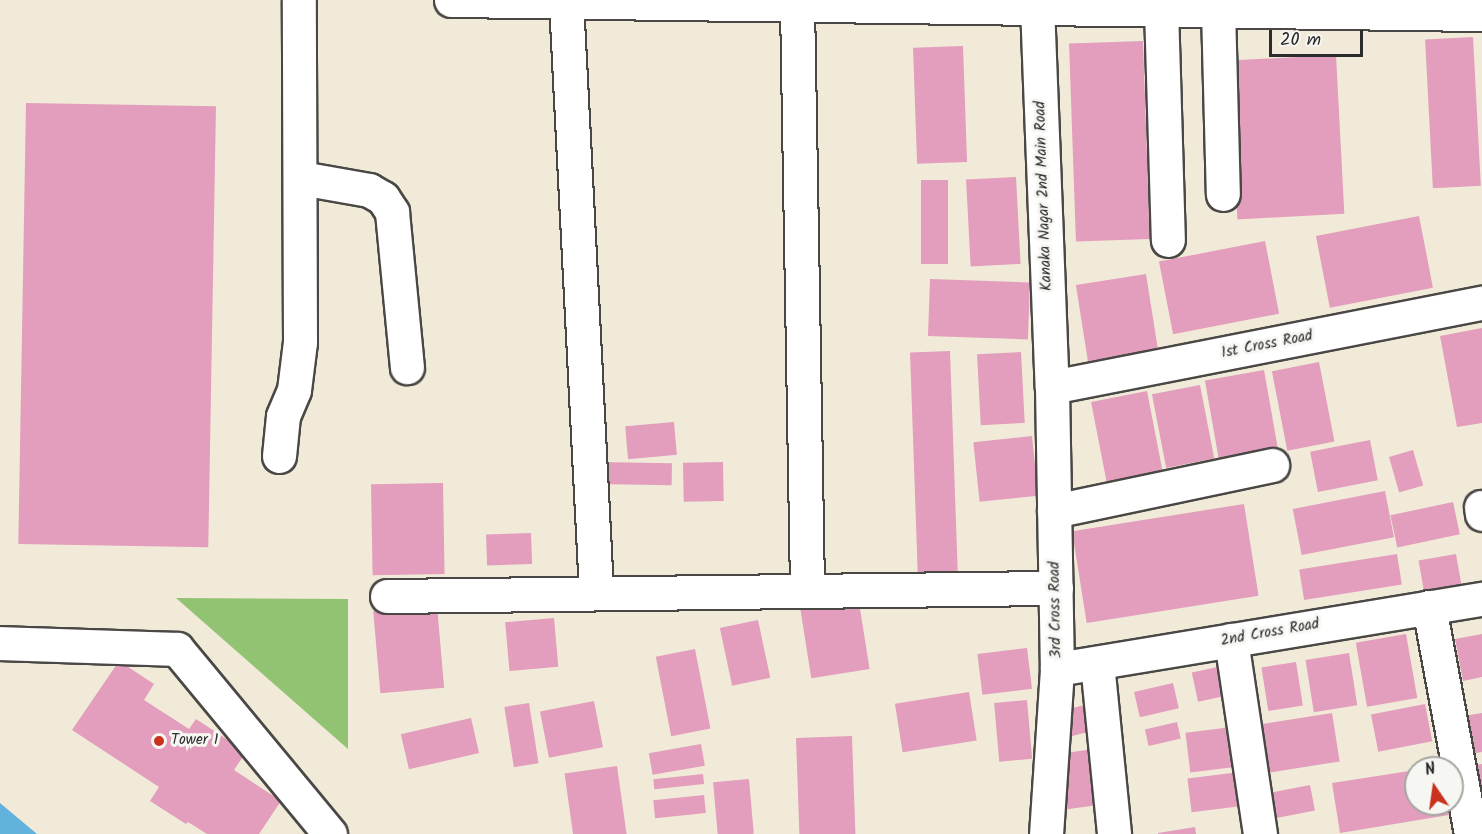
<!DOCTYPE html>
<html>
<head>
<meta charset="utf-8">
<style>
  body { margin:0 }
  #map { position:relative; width:1482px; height:834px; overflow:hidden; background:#f1ead8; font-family:Kalam,sans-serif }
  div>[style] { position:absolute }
  .green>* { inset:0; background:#92c373 }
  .water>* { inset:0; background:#61b2dc }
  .building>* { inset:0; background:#e29ebc; transform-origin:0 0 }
  .roads { filter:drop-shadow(2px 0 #494845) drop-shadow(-2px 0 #494845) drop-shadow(0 2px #494845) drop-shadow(0 -2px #494845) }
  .minor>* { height:33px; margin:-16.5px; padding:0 16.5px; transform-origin:16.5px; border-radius:16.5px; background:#fff }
  .major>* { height:33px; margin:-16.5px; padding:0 16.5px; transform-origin:16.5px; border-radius:16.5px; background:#fff }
  .dots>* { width:16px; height:16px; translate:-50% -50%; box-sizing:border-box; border:3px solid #f6f6f2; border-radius:50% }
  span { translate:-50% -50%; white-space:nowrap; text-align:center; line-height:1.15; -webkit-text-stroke:6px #f6f6f2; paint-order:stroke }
  .street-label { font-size:15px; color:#2b2b2b }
  .poi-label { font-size:15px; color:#2b2b2b }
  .left { translate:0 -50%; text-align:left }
  .north { position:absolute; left:1404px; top:756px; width:60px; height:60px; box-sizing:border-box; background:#f6f6f2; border:2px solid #a5a5a2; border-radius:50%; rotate:347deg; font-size:16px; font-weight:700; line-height:24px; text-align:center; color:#2b2b2b }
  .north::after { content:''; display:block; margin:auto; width:21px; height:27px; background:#c8321e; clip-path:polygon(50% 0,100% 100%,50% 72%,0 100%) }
  .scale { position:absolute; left:1269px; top:30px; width:94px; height:27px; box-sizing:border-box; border:3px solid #2b2b2b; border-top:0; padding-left:8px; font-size:18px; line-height:21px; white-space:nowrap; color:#2b2b2b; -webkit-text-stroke:4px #f6f6f2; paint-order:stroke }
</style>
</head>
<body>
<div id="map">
  <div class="green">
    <i style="clip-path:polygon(176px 598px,348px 599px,348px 749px)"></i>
  </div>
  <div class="water">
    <i style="clip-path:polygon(0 803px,37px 834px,0 834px)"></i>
  </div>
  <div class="building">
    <i style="left:1473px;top:37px;width:149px;height:48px;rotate:87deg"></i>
    <i style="left:1143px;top:41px;width:198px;height:74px;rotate:88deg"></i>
    <i style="left:963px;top:46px;width:116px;height:50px;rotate:88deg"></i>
    <i style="left:1336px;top:55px;width:159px;height:107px;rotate:87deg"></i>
    <i style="left:26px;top:103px;width:190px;height:441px;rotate:1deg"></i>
    <i style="left:1016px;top:177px;width:87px;height:50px;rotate:87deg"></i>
    <i style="left:921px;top:180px;width:27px;height:84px"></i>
    <i style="left:1419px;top:216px;width:73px;height:105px;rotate:79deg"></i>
    <i style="left:1265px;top:241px;width:74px;height:108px;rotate:79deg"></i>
    <i style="left:1146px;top:274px;width:77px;height:71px;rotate:81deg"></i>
    <i style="left:930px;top:279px;width:100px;height:57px;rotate:2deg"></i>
    <i style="clip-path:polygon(1482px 328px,1482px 423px,1457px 427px,1440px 336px)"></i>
    <i style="left:950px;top:351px;width:222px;height:40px;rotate:88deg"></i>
    <i style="left:1021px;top:352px;width:71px;height:44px;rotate:87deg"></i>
    <i style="left:1319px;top:362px;width:81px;height:48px;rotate:79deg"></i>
    <i style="left:1264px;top:370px;width:82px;height:60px;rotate:80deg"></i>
    <i style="left:1200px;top:385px;width:75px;height:49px;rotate:79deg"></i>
    <i style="left:1147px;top:391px;width:88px;height:57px;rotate:79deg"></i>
    <i style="left:674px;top:422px;width:33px;height:49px;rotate:85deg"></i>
    <i style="left:1032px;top:436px;width:60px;height:59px;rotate:84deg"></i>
    <i style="left:1370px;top:440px;width:41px;height:61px;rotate:79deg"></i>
    <i style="left:1413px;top:450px;width:37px;height:25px;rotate:74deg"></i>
    <i style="left:597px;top:462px;width:75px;height:22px;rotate:1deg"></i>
    <i style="left:723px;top:462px;width:39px;height:40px;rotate:89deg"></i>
    <i style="left:443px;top:483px;width:91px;height:72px;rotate:89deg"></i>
    <i style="left:1385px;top:491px;width:47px;height:94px;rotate:79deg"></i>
    <i style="left:1453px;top:502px;width:33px;height:64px;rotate:78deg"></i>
    <i style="left:1244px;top:504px;width:93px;height:174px;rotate:81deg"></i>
    <i style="left:531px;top:533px;width:31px;height:45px;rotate:88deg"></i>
    <i style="left:1397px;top:554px;width:31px;height:99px;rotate:81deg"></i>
    <i style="left:1456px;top:554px;width:42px;height:38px;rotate:80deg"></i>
    <i style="left:858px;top:596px;width:74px;height:59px;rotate:81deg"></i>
    <i style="left:437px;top:606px;width:82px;height:64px;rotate:85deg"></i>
    <i style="left:554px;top:618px;width:49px;height:49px;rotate:85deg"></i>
    <i style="left:758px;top:620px;width:59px;height:39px;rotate:78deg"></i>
    <i style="left:1406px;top:634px;width:65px;height:51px;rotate:80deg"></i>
    <i style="clip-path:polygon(1482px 634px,1482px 677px,1463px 681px,1455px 639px)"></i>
    <i style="left:1027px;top:648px;width:41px;height:50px;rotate:83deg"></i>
    <i style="left:695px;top:649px;width:81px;height:40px;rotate:79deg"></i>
    <i style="left:1349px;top:653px;width:53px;height:44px;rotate:81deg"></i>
    <i style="clip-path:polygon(119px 661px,154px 684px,144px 700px,189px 729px,196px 719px,246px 752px,234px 770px,281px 801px,259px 834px,207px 834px,188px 822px,186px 824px,150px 801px,159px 787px,72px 730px)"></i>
    <i style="left:1296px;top:662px;width:44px;height:35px;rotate:81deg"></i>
    <i style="left:1227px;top:665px;width:30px;height:36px;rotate:78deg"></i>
    <i style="left:1173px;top:683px;width:26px;height:40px;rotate:77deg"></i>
    <i style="left:969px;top:692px;width:49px;height:75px;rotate:81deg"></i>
    <i style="left:1027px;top:700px;width:59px;height:33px;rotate:85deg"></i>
    <i style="left:594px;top:701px;width:47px;height:55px;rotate:79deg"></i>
    <i style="left:529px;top:703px;width:61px;height:25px;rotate:81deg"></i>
    <i style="left:1088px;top:704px;width:27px;height:31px;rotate:75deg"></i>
    <i style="left:1425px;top:704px;width:38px;height:55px;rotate:79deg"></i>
    <i style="left:1332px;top:713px;width:49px;height:74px;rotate:81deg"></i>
    <i style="clip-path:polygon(1482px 713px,1482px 752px,1458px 756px,1451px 718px)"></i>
    <i style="left:471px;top:718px;width:36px;height:72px;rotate:77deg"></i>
    <i style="left:1177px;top:722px;width:17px;height:33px;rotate:77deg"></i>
    <i style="left:1240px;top:726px;width:40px;height:55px;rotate:83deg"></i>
    <i style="left:852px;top:736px;width:98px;height:56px;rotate:88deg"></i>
    <i style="left:701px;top:744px;width:22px;height:53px;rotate:80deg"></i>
    <i style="left:1094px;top:749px;width:56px;height:35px;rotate:82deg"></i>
    <i style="clip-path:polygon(1482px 764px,1482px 811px,1465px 767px)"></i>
    <i style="left:617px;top:766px;width:69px;height:53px;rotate:82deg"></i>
    <i style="clip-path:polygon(1416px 770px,1416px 804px,1447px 804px,1449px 815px,1340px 833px,1332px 783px)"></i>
    <i style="left:1248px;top:771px;width:34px;height:61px;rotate:83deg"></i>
    <i style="left:703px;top:774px;width:10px;height:50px;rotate:84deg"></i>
    <i style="left:749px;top:779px;width:55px;height:36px;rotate:85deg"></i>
    <i style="left:1310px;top:785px;width:26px;height:43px;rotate:79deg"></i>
    <i style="left:704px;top:795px;width:18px;height:51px;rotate:84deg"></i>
    <i style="clip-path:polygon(1195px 827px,1196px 834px,1158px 834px,1158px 833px)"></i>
  </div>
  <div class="roads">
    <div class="minor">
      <i style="left:451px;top:0;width:1031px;rotate:0.78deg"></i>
      <i style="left:566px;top:1px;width:591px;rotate:87.09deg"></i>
      <i style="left:797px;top:3px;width:586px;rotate:89.02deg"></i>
      <i style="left:1161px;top:8px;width:232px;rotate:88.3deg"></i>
      <i style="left:1218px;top:9px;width:185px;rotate:88.5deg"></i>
      <i style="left:301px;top:178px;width:69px;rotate:10deg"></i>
      <i style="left:369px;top:190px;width:16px;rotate:30deg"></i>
      <i style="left:383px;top:198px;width:17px;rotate:57deg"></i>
      <i style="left:392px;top:212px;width:156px;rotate:84.5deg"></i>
      <i style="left:1052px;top:387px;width:438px;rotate:-11.1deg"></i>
      <i style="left:279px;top:456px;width:40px;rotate:-84.3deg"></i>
      <i style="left:283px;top:416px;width:28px;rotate:-67deg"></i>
      <i style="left:294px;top:390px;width:48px;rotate:-82.9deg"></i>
      <i style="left:300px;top:342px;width:342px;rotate:-90.2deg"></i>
      <i style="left:1481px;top:507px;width:7px;rotate:82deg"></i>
      <i style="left:1054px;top:511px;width:223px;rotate:-11.9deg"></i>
      <i style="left:387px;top:596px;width:669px;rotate:-0.69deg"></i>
      <i style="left:1429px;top:607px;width:231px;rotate:79.5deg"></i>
      <i style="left:1231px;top:640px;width:196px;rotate:81.5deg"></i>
      <i style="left:0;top:643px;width:177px;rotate:1.9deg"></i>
      <i style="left:177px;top:649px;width:240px;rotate:50.4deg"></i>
      <i style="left:1097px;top:663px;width:172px;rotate:84.3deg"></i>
      <i style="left:1057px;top:669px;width:431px;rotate:-9.4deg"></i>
    </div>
    <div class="major">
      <i style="left:1037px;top:5px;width:382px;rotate:87.8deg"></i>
      <i style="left:1052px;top:387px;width:282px;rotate:89deg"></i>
      <i style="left:1057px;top:669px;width:165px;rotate:93.8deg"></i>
    </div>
  </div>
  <div class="dots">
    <i style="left:159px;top:741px;background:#c8321e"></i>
  </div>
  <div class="street-label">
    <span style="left:1044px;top:196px;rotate:-92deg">Kanaka Nagar 2nd Main Road</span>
    <span style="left:1267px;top:345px;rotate:-11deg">1st Cross Road</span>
    <span style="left:1056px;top:610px;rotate:-91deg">3rd Cross Road</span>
    <span style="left:1270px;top:633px;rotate:-10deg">2nd Cross Road</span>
  </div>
  <div class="poi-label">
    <span class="left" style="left:171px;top:741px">Tower 1</span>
  </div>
  <div class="north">N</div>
  <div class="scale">20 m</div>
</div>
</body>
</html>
